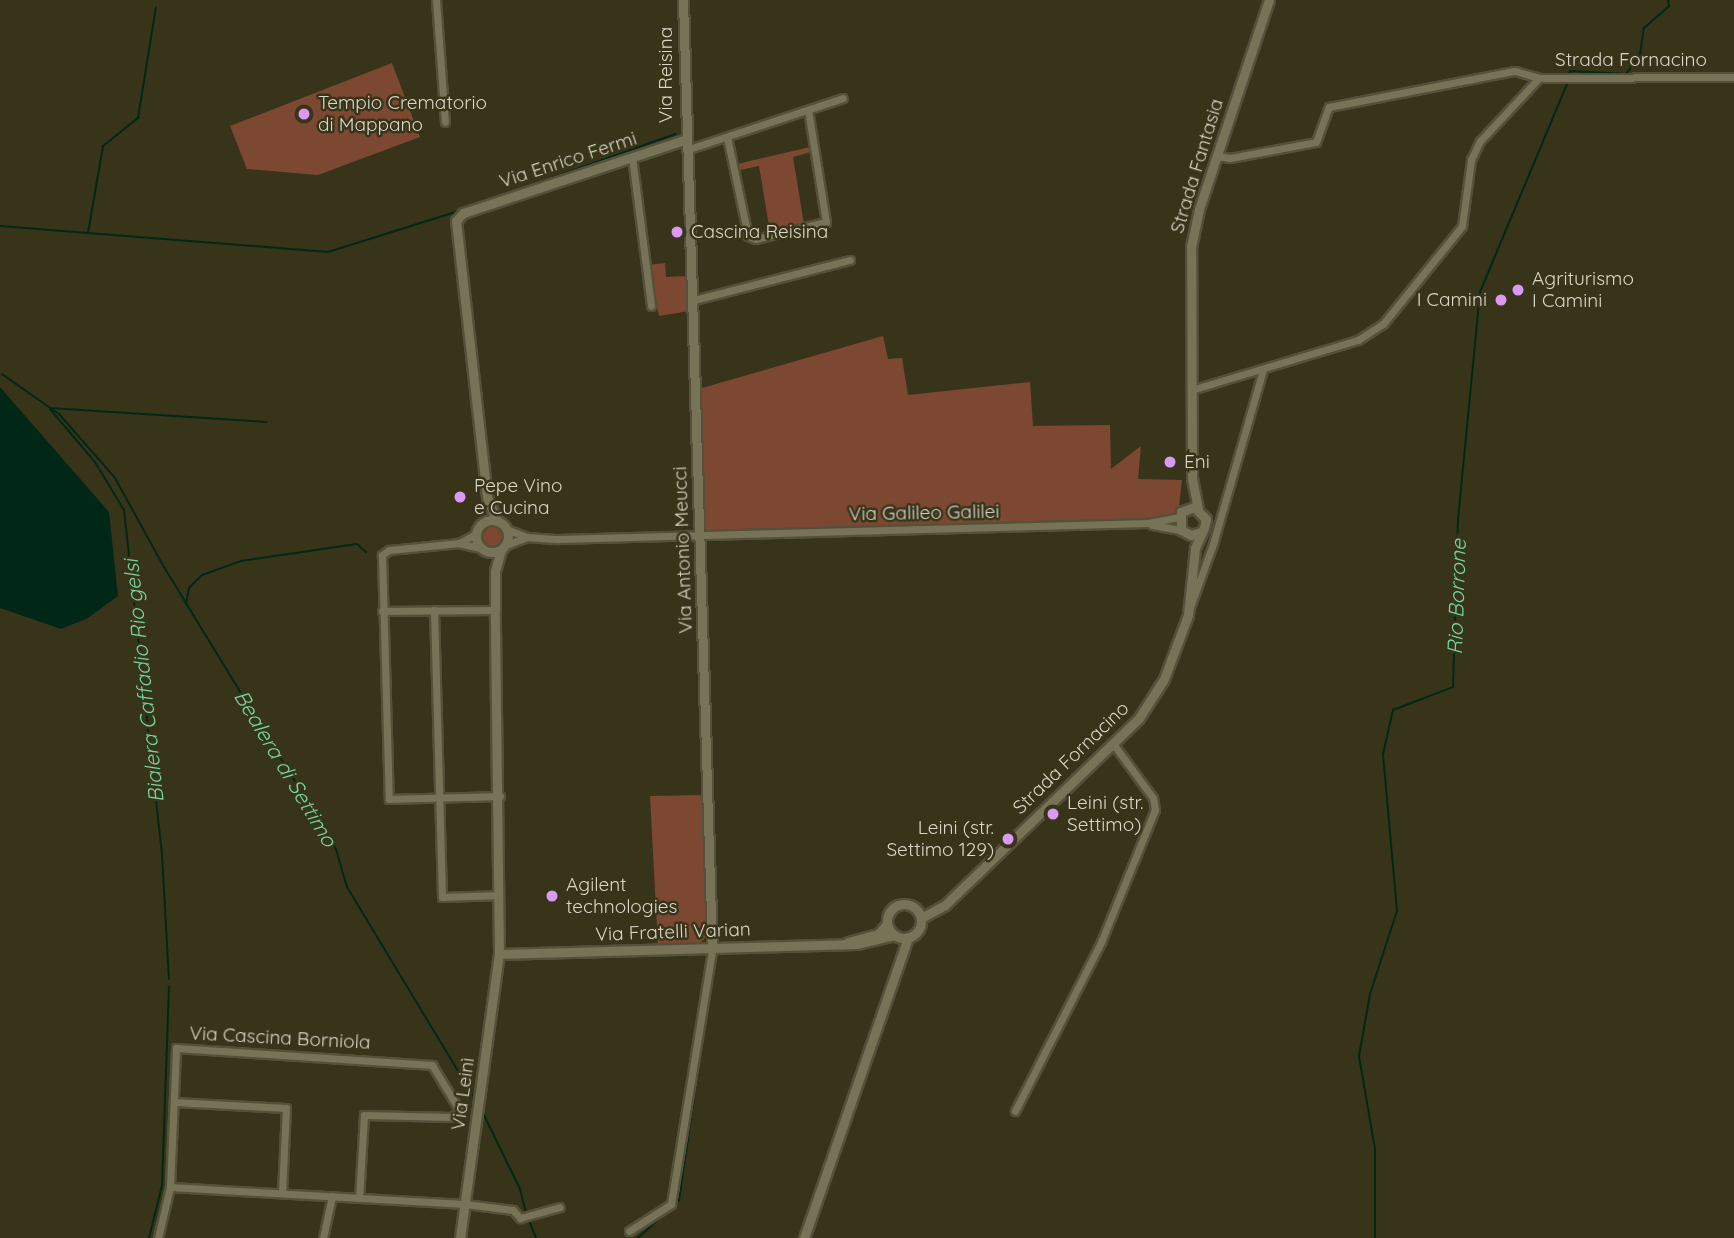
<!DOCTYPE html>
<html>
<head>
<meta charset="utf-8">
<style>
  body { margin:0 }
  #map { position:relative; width:1734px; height:1238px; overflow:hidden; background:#38341a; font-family:Quicksand,sans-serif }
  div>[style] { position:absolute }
  .green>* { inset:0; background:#7d4832 }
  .round { border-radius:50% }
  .water>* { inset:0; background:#012816 }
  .stream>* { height:2px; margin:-1px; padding:0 1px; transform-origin:1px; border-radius:1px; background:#012816 }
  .roads { filter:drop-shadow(2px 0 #54503a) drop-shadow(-2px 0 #54503a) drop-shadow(0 2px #54503a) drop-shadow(0 -2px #54503a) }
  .minor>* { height:7px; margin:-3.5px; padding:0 3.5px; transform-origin:3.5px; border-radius:3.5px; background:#777356 }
  .tertiary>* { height:9px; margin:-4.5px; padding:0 4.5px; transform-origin:4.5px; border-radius:4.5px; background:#777356 }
  .tertiary>.ring { margin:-4.5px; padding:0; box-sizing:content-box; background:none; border:9px solid #777356; border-radius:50% }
  .dots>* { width:19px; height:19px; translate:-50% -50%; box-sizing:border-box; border:4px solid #38341a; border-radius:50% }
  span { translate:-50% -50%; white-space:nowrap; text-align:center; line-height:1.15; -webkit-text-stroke:5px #38341a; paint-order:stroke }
  .street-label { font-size:19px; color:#d9d7c7 }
  .poi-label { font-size:19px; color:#d9d7c7 }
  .left { translate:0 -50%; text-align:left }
  .right { translate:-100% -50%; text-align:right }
  .water-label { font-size:21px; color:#73d7a1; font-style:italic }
</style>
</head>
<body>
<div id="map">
  <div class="green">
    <i style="clip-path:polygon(392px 63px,420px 137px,318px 175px,247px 169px,230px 126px)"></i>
    <i style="clip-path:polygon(810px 147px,811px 152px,793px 157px,804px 224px,770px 232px,759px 166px,740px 170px,737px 164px)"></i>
    <i style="clip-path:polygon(665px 263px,666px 277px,686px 276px,689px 311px,659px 316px,648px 265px)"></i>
    <i style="clip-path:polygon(883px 336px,888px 359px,902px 358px,908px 395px,1030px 382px,1033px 426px,1110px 425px,1111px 469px,1141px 446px,1138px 479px,1182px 480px,1178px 517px,700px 534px,695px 390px)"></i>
    <i class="round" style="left:479px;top:523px;width:26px;height:26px"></i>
    <i style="clip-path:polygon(703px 795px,707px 936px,699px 944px,658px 946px,650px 796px)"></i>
  </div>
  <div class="water">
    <i style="clip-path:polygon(0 387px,109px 512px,118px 596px,88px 618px,61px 629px,0 608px)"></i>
  </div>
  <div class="stream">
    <i style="left:1569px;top:77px;width:6px;rotate:-81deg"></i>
    <i style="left:1570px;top:71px;width:56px;rotate:3.1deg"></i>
    <i style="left:1626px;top:74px;width:24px;rotate:-54deg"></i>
    <i style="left:1640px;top:55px;width:27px;rotate:-82deg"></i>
    <i style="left:1644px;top:28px;width:33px;rotate:-41deg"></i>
    <i style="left:1669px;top:6px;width:6px;rotate:-99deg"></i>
    <i style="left:504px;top:195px;width:182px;rotate:-19.6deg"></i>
    <i style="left:0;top:226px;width:88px;rotate:4.5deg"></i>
    <i style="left:88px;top:233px;width:88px;rotate:-80.2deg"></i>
    <i style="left:103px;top:146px;width:45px;rotate:-38.7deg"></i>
    <i style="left:138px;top:118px;width:112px;rotate:-80.8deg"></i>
    <i style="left:88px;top:233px;width:241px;rotate:4.5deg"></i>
    <i style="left:328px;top:252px;width:137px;rotate:-17.4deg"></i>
    <i style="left:2px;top:374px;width:70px;rotate:35.1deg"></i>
    <i style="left:59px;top:414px;width:85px;rotate:48.8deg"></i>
    <i style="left:115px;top:478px;width:102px;rotate:61.2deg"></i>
    <i style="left:164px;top:567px;width:330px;rotate:58.6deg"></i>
    <i style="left:336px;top:849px;width:40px;rotate:74deg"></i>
    <i style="left:347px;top:887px;width:248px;rotate:58.9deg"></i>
    <i style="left:50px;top:408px;width:217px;rotate:3.7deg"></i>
    <i style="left:50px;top:409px;width:70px;rotate:49.7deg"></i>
    <i style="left:95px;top:462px;width:56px;rotate:58.9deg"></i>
    <i style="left:124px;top:510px;width:347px;rotate:83.7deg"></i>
    <i style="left:162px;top:855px;width:124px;rotate:86.8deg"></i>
    <i style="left:186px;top:604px;width:16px;rotate:-79deg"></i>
    <i style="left:189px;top:588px;width:18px;rotate:-45deg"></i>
    <i style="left:202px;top:575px;width:41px;rotate:-19.7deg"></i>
    <i style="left:241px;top:561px;width:117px;rotate:-8.3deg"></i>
    <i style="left:357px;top:544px;width:12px;rotate:42deg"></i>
    <i style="left:481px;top:1109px;width:89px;rotate:64deg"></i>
    <i style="left:520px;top:1189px;width:25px;rotate:76deg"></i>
    <i style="left:528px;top:1218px;width:22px;rotate:68deg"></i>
    <i style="left:149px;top:1238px;width:54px;rotate:-76deg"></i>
    <i style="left:162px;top:1186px;width:199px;rotate:-88deg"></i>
    <i style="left:638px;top:1238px;width:56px;rotate:-42.8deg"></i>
    <i style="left:679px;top:1200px;width:227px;rotate:-81.7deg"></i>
    <i style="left:1375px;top:1238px;width:89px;rotate:-90deg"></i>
    <i style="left:1375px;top:1149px;width:94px;rotate:-99.8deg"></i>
    <i style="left:1359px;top:1056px;width:63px;rotate:-79.9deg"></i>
    <i style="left:1370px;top:994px;width:87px;rotate:-72deg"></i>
    <i style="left:1397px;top:911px;width:158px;rotate:-95.1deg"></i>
    <i style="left:1383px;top:754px;width:45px;rotate:-77.2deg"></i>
    <i style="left:1393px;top:710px;width:64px;rotate:-21deg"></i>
    <i style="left:1453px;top:687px;width:167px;rotate:-88.3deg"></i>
    <i style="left:1458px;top:520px;width:229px;rotate:-84.5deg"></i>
    <i style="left:1480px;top:292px;width:228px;rotate:-67.3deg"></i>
  </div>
  <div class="roads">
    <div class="minor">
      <i style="left:436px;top:0;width:122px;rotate:85.8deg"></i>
      <i style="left:727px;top:137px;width:101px;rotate:78deg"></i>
      <i style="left:748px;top:236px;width:8px;rotate:23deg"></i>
      <i style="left:755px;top:239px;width:73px;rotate:-13.5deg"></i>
      <i style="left:826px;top:222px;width:113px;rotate:-99.1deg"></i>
      <i style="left:686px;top:150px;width:165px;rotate:-18.3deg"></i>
      <i style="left:1217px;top:156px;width:13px;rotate:9deg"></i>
      <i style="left:1230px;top:158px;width:87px;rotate:-10.5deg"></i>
      <i style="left:1316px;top:142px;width:37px;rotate:-70deg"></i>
      <i style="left:1329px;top:107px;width:189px;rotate:-11deg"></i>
      <i style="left:1515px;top:71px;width:25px;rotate:16deg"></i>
      <i style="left:632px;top:157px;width:150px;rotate:82.7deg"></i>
      <i style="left:694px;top:300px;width:161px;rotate:-14.4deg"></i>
      <i style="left:1191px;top:390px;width:174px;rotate:-16.7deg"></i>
      <i style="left:1358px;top:340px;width:30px;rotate:-33deg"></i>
      <i style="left:1383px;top:324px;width:126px;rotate:-51.1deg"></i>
      <i style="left:1462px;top:226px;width:67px;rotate:-82.2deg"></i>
      <i style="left:1471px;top:160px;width:21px;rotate:-65deg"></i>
      <i style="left:1480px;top:141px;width:86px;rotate:-46.9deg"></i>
      <i style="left:1539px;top:78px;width:195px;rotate:-0.3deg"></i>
      <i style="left:1152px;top:525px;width:29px;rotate:10deg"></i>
      <i style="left:506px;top:529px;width:22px;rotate:21deg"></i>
      <i style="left:527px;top:537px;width:31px;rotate:4deg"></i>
      <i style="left:558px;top:539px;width:590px;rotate:-1.55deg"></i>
      <i style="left:1148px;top:523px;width:31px;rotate:-11deg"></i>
      <i style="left:459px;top:543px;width:19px;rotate:-28deg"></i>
      <i style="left:506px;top:545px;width:22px;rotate:-21deg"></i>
      <i style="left:480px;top:548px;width:22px;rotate:-167deg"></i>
      <i style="left:459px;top:543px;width:70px;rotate:174.3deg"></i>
      <i style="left:389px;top:550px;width:9px;rotate:144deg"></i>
      <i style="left:382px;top:555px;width:244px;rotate:88.4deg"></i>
      <i style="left:389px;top:799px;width:111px;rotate:-1.5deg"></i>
      <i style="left:434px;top:610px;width:287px;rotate:88.4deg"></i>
      <i style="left:442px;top:897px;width:57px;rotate:-2deg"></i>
      <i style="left:1189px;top:610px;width:70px;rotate:-70deg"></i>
      <i style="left:1213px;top:544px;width:181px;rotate:-74deg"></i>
      <i style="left:382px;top:611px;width:113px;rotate:-0.5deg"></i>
      <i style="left:174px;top:1102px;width:112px;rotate:3.1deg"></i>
      <i style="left:286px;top:1108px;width:85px;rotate:92.7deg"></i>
      <i style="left:1015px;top:1111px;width:190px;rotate:-63deg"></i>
      <i style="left:1101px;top:942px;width:143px;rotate:-67.8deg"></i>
      <i style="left:1155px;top:810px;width:12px;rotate:-99deg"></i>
      <i style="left:1153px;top:798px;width:66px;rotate:-126.3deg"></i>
      <i style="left:170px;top:1187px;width:295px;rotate:3.3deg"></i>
      <i style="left:465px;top:1204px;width:48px;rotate:7.1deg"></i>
      <i style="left:513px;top:1210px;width:11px;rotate:49deg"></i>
      <i style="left:520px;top:1218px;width:41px;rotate:-15.4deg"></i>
      <i style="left:629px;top:1231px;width:50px;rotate:-32.7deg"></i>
      <i style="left:671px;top:1204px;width:257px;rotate:-80.8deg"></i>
      <i style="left:158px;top:1238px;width:52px;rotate:-76.8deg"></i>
      <i style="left:170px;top:1187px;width:139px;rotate:-87.5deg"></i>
      <i style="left:176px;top:1048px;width:257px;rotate:3.8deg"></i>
      <i style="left:432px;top:1065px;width:54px;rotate:58.7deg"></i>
      <i style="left:460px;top:1111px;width:10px;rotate:143deg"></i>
      <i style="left:452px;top:1117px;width:88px;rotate:-178.7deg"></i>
      <i style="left:364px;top:1115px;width:83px;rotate:93.4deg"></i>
      <i style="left:323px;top:1238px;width:43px;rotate:-77.9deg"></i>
    </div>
    <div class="tertiary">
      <i style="left:683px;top:0;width:950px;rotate:88.25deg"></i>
      <i style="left:1198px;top:509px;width:31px;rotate:-101deg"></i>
      <i style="left:1192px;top:479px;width:232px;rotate:-90.2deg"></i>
      <i style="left:1191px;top:247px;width:39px;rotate:-78deg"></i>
      <i style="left:1199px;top:209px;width:220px;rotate:-71.5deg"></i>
      <i class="ring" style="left:476px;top:520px;width:23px;height:23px"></i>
      <i style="left:497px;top:521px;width:26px;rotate:-113deg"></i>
      <i style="left:487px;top:497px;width:278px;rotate:-96.4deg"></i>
      <i style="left:456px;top:221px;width:11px;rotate:-49deg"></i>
      <i style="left:463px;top:213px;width:233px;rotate:-18.3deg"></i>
      <i class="ring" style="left:887px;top:904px;width:25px;height:25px"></i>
      <i style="left:921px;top:918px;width:27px;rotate:-28deg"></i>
      <i style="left:945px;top:905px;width:269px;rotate:-43.9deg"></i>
      <i style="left:1139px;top:718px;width:46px;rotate:-57.3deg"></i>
      <i style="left:1164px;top:679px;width:68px;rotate:-69.4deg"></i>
      <i style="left:1188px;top:615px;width:67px;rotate:-84deg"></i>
      <i style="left:1195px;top:548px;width:22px;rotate:-66deg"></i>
      <i style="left:1204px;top:528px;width:9px;rotate:-77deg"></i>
      <i style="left:1206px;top:519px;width:17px;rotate:-135deg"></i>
      <i style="left:1194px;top:507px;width:14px;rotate:159deg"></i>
      <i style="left:1181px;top:512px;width:18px;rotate:90deg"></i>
      <i style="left:1181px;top:530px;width:11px;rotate:27deg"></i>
      <i style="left:1191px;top:535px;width:10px;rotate:-17deg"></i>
      <i style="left:848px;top:942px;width:31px;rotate:-15deg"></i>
      <i style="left:878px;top:934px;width:13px;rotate:-48deg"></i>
      <i style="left:499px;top:954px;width:357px;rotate:-1.6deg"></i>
      <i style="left:856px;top:944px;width:39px;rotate:-13deg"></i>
      <i style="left:460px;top:1238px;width:287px;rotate:-82.2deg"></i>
      <i style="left:499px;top:954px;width:344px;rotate:-90.7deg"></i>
      <i style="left:495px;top:610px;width:39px;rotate:-90deg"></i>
      <i style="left:495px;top:571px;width:22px;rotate:-74deg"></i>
      <i style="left:804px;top:1238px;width:318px;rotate:-70.9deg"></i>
    </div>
  </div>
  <div class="dots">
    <i style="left:304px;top:114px;background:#db99f5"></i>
    <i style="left:677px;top:232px;background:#db99f5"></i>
    <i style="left:1518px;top:290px;background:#db99f5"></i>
    <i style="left:1501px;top:300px;background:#db99f5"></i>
    <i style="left:1170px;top:462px;background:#db99f5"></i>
    <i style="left:460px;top:497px;background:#db99f5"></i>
    <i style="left:1053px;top:814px;background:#db99f5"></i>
    <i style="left:1008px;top:839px;background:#db99f5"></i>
    <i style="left:552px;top:896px;background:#db99f5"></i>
  </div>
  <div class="street-label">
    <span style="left:1631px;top:60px">Strada Fornacino</span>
    <span style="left:666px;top:75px;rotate:-90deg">Via Reisina</span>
    <span style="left:568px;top:160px;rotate:-18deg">Via Enrico Fermi</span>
    <span style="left:1197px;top:166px;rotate:-73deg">Strada Fantasia</span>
    <span style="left:924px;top:513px;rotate:-1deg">Via Galileo Galilei</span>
    <span style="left:683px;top:550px;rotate:-92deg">Via Antonio Meucci</span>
    <span style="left:1071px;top:758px;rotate:-44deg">Strada Fornacino</span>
    <span style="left:673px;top:932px;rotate:-2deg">Via Fratelli Varian</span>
    <span style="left:280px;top:1038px;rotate:3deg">Via Cascina Borniola</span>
    <span style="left:463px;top:1094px;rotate:-82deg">Via Leinì</span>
  </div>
  <div class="poi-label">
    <span class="left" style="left:318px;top:114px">Tempio Crematorio<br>di Mappano</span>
    <span class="left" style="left:691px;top:232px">Cascina Reisina</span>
    <span class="left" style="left:1532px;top:290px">Agriturismo<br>I Camini</span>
    <span class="right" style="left:1487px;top:300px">I Camini</span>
    <span class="left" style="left:1184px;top:462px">Eni</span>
    <span class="left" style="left:474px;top:497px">Pepe Vino<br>e Cucina</span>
    <span class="left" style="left:1067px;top:814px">Leini (str.<br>Settimo)</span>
    <span class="right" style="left:994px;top:839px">Leini (str.<br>Settimo 129)</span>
    <span class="left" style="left:566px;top:896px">Agilent<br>technologies</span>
  </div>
  <div class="water-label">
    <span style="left:1456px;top:597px;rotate:-88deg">Rio Borrone</span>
    <span style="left:143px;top:681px;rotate:-96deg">Bialera Caffadio Rio gelsi</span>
    <span style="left:286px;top:768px;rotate:59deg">Bealera di Settimo</span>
  </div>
</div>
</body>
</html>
